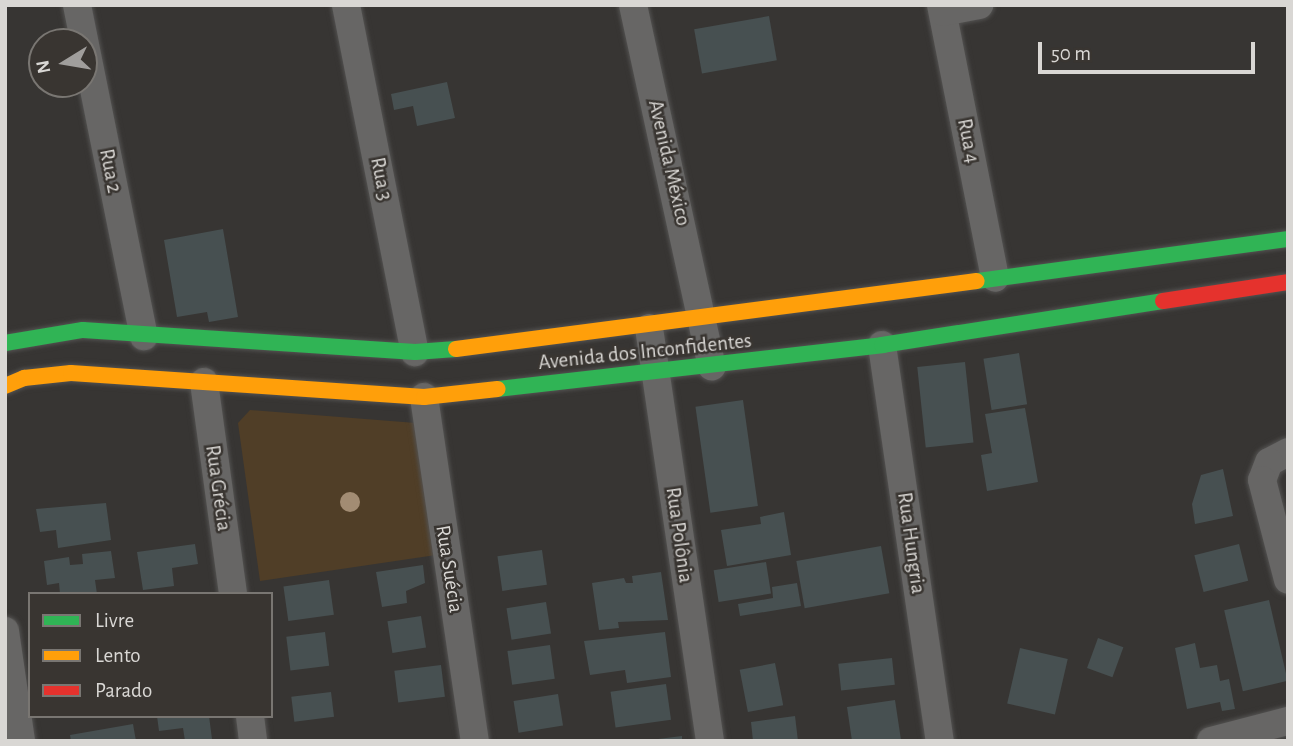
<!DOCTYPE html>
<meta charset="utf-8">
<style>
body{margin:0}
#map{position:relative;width:1293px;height:746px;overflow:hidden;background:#373533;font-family:"Alegreya Sans",sans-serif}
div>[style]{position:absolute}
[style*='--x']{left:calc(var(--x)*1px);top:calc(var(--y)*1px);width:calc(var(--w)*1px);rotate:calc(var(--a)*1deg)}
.green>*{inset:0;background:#503e27}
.building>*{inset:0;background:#475051;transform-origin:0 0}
.roads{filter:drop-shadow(0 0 2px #535251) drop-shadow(0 0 2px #535251)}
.street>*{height:28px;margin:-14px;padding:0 14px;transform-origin:14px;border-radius:14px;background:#676665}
.fast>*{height:16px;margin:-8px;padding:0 8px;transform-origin:8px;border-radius:8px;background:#30b455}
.slow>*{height:16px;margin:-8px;padding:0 8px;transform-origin:8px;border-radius:8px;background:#ff9f0a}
.jam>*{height:16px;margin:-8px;padding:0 8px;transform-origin:8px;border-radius:8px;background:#e5322d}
.trees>*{width:20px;height:20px;margin:-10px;border-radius:50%;background:#a28c73}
span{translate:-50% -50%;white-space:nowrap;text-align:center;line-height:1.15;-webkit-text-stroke:5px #393531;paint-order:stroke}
.street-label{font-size:21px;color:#d9d7d4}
.frame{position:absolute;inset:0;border:7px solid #d9d7d4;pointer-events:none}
.legend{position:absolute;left:28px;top:592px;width:245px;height:126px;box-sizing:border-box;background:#393531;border:2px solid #797672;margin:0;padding:9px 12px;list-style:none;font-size:21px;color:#d9d7d4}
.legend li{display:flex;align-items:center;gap:14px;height:35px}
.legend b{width:35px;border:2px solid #797672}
.north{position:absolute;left:28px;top:28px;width:70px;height:70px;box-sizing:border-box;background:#393531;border:2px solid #797672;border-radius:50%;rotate:259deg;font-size:19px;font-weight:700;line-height:28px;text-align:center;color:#d9d7d4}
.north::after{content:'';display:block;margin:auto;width:24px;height:32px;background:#a09e9c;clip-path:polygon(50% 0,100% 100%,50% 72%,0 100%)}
.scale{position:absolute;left:1038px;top:42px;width:217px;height:32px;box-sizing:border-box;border:4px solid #d9d7d4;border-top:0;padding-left:9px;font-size:21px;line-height:24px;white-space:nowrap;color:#d9d7d4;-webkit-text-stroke:5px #393531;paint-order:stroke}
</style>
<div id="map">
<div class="green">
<i style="clip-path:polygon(250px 410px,416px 423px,436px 555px,260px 581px,238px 423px)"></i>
</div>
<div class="building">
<i style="left:769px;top:16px;width:45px;height:76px;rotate:80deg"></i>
<i style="clip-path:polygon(447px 82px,455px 118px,417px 126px,413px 106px,394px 110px,391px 94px)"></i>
<i style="clip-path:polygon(223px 229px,238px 317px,209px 322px,207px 312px,177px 317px,164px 240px)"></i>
<i style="left:1019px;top:353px;width:52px;height:36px;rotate:81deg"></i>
<i style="left:965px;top:362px;width:81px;height:48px;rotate:84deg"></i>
<i style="left:743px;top:400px;width:107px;height:48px;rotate:82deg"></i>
<i style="clip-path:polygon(1025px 408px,1038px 482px,987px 491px,981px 455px,992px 453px,985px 414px)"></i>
<i style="clip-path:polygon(1223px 469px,1233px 516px,1195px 524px,1192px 504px,1201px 475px)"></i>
<i style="clip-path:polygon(106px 503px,111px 540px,58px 548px,56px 530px,40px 532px,36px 509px)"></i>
<i style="clip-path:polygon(784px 512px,791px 555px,727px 566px,721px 530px,761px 524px,760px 517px)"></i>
<i style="clip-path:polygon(195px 544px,198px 564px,172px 568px,174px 586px,143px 590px,137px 552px)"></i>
<i style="left:1239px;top:544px;width:38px;height:46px;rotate:76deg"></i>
<i style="left:881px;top:546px;width:48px;height:86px;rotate:80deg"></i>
<i style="left:542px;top:550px;width:35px;height:45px;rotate:82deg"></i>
<i style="clip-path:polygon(111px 551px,115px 578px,95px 580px,97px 594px,60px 594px,59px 583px,47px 585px,44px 561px,69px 557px,70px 565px,83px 564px,82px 554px)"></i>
<i style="left:766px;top:562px;width:32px;height:53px;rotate:81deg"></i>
<i style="clip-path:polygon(423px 565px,425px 583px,406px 591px,407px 603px,382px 607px,376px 572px)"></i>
<i style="clip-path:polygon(661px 572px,668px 620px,618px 622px,619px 628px,599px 630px,592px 583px,624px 578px,626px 583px,633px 583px,632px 576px)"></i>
<i style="left:329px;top:580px;width:35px;height:46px;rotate:82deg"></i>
<i style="clip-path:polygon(797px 583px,801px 606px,740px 616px,738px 604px,773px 598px,772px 587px)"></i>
<i style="left:1269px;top:600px;width:83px;height:46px;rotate:77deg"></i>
<i style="left:546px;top:602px;width:32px;height:40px;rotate:81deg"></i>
<i style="left:421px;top:616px;width:32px;height:34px;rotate:81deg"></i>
<i style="left:325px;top:632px;width:34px;height:39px;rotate:83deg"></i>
<i style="clip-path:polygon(665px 632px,671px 677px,627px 683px,625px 670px,590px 675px,584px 641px)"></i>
<i style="left:1098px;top:638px;width:27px;height:32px;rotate:20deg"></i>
<i style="clip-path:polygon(1195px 643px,1200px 668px,1217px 665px,1220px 681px,1229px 679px,1235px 709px,1222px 711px,1220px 702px,1187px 709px,1175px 648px)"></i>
<i style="left:550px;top:645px;width:34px;height:43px;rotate:82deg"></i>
<i style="left:1020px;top:648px;width:49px;height:57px;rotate:13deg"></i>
<i style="left:892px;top:658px;width:27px;height:54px;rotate:84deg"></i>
<i style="left:775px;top:663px;width:43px;height:36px;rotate:79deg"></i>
<i style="left:441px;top:665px;width:32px;height:47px;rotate:83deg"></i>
<i style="left:666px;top:684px;width:36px;height:56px;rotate:82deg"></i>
<i style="left:331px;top:692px;width:25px;height:40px;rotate:83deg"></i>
<i style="left:558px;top:694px;width:32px;height:45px;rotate:81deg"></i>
<i style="clip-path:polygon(895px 700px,901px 740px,852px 741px,847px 707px)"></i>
<i style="clip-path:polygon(157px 716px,209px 716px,212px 739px,185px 741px,183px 728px,159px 731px)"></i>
<i style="clip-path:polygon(795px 716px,798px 741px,753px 741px,751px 722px)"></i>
<i style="clip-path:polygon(133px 724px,136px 741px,71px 741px,70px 735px)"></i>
<i style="clip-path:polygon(682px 736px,682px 741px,659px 741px,658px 739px)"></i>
</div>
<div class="roads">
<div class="street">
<i style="--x:77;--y:5;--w:338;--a:78.6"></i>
<i style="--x:346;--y:5;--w:354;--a:78.8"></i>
<i style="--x:633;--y:5;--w:370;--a:77.7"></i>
<i style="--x:941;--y:5;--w:278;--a:78.8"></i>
<i style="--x:943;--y:12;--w:37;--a:-11"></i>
<i style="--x:649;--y:328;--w:417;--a:81.6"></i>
<i style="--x:882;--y:345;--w:400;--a:81.7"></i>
<i style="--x:204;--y:382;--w:214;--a:82.2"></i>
<i style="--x:424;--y:397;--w:348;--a:81.6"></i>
<i style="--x:1288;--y:452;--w:21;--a:152"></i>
<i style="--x:1269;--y:462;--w:19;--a:111"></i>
<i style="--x:1262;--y:480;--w:103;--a:75.4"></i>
<i style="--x:5;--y:631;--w:111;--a:81.7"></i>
<i style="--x:250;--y:716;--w:25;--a:83"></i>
<i style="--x:1211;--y:741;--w:80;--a:-14.6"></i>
</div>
<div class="fast">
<i style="--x:977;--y:281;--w:314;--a:-7.7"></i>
<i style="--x:5;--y:343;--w:79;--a:-9.5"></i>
<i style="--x:83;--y:330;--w:333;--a:3.8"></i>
<i style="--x:415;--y:352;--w:41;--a:-4.2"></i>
<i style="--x:498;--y:389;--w:387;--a:-6.5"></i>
<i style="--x:882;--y:345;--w:284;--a:-8.9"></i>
</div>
<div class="slow">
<i style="--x:456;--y:349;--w:525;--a:-7.44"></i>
<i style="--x:5;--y:386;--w:21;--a:-23"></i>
<i style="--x:24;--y:378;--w:47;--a:-6.1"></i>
<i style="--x:71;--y:373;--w:354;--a:3.9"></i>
<i style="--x:424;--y:397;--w:74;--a:-6.2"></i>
</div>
<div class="jam">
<i style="--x:1163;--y:301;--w:126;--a:-8.6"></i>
</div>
</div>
<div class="trees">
<i style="left:350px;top:502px"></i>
</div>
<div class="street-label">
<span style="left:968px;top:141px;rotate:79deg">Rua 4</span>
<span style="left:669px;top:163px;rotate:77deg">Avenida México</span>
<span style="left:110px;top:171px;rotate:79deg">Rua 2</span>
<span style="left:381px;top:179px;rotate:79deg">Rua 3</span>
<span style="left:645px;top:352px;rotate:-6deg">Avenida dos Inconfidentes</span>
<span style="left:218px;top:488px;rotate:82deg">Rua Grécia</span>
<span style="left:679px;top:535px;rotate:82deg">Rua Polônia</span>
<span style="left:911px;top:543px;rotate:82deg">Rua Hungria</span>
<span style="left:449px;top:569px;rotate:81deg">Rua Suécia</span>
</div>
<div class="frame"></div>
<ul class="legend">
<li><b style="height:9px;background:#30b455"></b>Livre</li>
<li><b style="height:9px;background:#ff9f0a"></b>Lento</li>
<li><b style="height:9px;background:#e5322d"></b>Parado</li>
</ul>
<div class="north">N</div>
<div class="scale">50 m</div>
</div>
